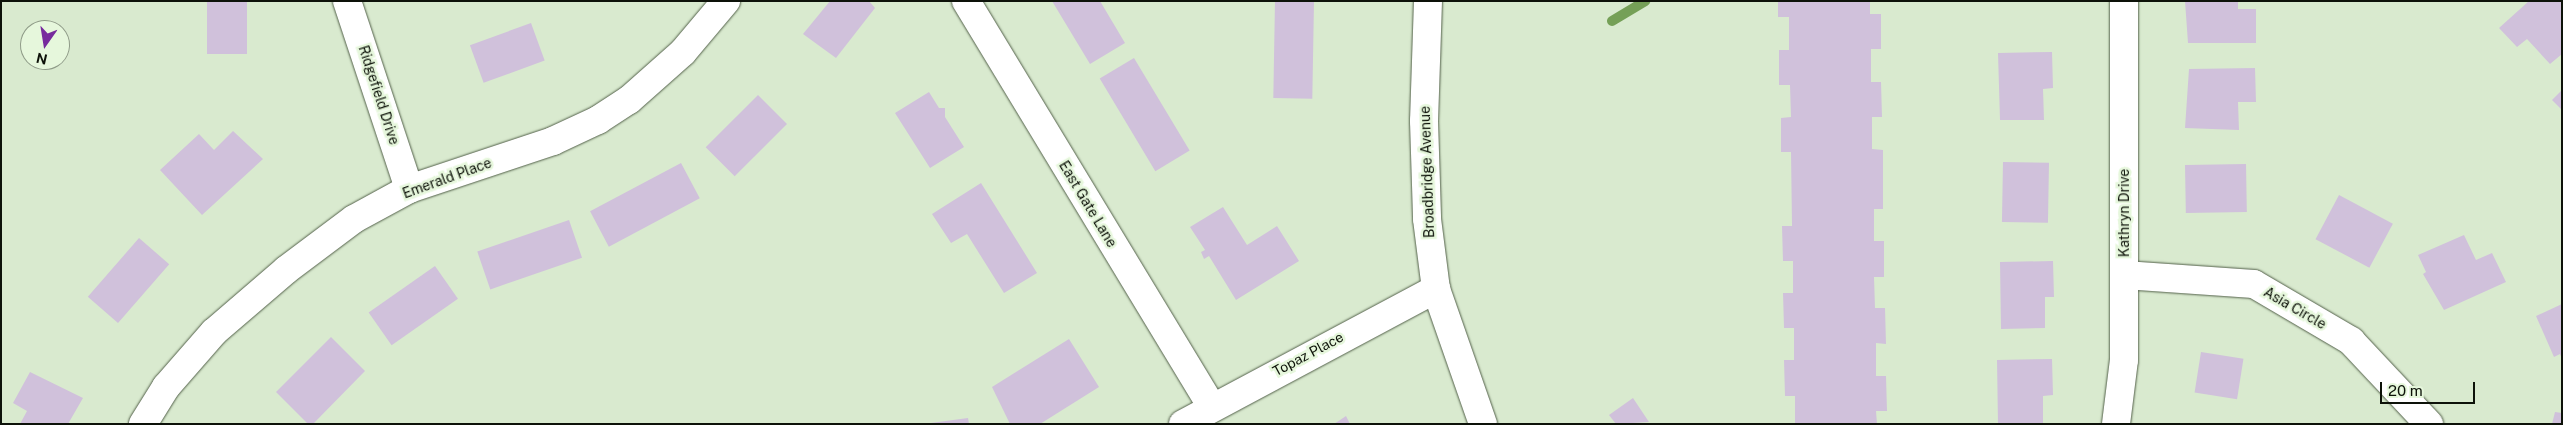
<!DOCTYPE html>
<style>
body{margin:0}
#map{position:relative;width:2563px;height:425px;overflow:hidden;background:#d9eacf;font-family:"Public Sans",sans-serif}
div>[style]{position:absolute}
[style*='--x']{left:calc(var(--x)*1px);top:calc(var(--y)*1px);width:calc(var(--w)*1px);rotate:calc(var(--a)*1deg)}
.stream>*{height:10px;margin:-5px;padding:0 5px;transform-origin:5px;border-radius:5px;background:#75a057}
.building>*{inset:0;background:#d0c1db;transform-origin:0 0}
.roads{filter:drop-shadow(0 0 1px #53614a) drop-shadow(0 0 1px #53614a)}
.minor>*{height:28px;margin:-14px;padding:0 14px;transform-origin:14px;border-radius:14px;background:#fff}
.major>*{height:28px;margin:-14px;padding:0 14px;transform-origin:14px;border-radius:14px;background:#fff}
span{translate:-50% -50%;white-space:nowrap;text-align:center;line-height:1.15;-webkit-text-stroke:5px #e6f7dc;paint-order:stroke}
.street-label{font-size:14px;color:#0d1209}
.frame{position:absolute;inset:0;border:2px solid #0d1209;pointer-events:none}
.north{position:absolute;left:20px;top:20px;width:50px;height:50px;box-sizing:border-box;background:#e6f7dc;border:1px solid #8f9b88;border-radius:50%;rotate:193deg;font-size:14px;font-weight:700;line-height:20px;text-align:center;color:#0d1209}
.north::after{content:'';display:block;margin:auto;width:18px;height:22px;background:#772b9d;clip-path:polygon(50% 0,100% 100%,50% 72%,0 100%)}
.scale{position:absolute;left:2380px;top:382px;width:95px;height:22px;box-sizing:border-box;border:2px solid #0d1209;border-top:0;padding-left:6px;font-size:15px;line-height:18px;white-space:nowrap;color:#0d1209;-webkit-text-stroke:4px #e6f7dc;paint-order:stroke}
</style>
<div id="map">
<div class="stream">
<i style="--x:1612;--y:21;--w:39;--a:-31"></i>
</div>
<div class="building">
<i style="left:207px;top:1px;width:40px;height:53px"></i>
<i style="clip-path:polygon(830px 1px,869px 1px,875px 8px,836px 58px,803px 34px)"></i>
<i style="clip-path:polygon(1052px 1px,1100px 1px,1125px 43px,1090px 64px)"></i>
<i style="left:1275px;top:1px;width:39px;height:97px;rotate:1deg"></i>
<i style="clip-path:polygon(1778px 1px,1870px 1px,1870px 14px,1881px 14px,1881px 49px,1871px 49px,1871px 82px,1881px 82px,1882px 117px,1872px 117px,1872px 149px,1883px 150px,1883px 209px,1874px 209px,1874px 241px,1884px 241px,1884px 277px,1874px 277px,1875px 308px,1885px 308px,1886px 344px,1876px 343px,1876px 376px,1886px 376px,1887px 411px,1876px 411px,1877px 424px,1795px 424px,1795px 396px,1785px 396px,1784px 360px,1794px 360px,1794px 328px,1784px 328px,1783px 293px,1793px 293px,1793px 261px,1783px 261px,1782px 226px,1792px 226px,1791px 152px,1781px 152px,1781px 118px,1791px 117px,1790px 85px,1779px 85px,1779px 50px,1789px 50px,1789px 17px,1778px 17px)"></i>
<i style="clip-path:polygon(2185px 1px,2238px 1px,2238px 9px,2256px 9px,2256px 43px,2188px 43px)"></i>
<i style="clip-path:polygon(2529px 1px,2562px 1px,2562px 54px,2550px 64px,2527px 39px,2517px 47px,2499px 28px)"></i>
<i style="left:531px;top:23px;width:40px;height:65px;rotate:70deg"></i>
<i style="clip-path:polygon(2052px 52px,2053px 88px,2043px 89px,2044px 120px,2000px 120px,1998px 53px)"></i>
<i style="left:1134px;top:58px;width:108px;height:40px;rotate:59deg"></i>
<i style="clip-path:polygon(2255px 68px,2256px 102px,2238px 102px,2239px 130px,2185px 128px,2189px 69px)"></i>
<i style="clip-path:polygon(2562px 90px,2562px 110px,2552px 100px)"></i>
<i style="clip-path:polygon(929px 92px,939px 108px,945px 108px,945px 117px,964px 147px,930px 168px,895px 113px)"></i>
<i style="left:758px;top:95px;width:41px;height:74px;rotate:45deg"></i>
<i style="clip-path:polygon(233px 131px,263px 159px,202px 215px,160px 170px,199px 134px,214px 150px)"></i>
<i style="left:2003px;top:162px;width:46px;height:60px;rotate:1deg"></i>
<i style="left:681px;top:163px;width:40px;height:103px;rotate:62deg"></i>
<i style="left:2246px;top:164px;width:48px;height:61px;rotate:89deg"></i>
<i style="clip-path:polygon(981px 183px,1037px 273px,1004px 293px,967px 234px,951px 243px,932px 214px)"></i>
<i style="left:2339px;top:195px;width:61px;height:50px;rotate:28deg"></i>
<i style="clip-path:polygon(1223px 207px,1247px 245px,1277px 226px,1299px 261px,1236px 300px,1209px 256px,1204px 259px,1201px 252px,1205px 250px,1190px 227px)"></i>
<i style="left:569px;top:220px;width:40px;height:97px;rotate:71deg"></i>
<i style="clip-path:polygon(2464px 235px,2476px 260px,2492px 253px,2506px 282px,2444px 310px,2423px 274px,2426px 272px,2418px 255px)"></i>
<i style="left:139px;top:238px;width:40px;height:78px;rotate:41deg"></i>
<i style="clip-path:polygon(2053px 261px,2054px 297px,2045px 297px,2045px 328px,2001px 329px,2000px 262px)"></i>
<i style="left:435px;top:266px;width:40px;height:81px;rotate:55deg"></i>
<i style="clip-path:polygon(2562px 304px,2562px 359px,2560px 354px,2554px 357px,2536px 316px)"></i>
<i style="clip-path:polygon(331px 337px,365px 371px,313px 424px,308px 424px,276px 392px)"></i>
<i style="clip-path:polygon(1069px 339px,1099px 387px,1040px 424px,1010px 424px,992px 387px)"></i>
<i style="left:2201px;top:352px;width:43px;height:41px;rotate:9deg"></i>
<i style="clip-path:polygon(2052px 359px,2053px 395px,2043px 396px,2043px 424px,1998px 424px,1997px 360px)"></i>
<i style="clip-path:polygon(30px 372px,83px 398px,68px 424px,20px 424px,27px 411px,13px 403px)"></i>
<i style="clip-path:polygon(1633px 398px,1649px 422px,1616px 424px,1609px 415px)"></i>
<i style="clip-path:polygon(2555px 412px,2562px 413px,2562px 424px,2552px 424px)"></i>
<i style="clip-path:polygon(1346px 416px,1350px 424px,1334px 424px)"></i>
<i style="clip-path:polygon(968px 418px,969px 424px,931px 424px,931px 423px)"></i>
</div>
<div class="roads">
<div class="minor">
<i style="--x:347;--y:1;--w:198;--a:71.7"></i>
<i style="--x:966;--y:1;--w:473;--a:58.8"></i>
<i style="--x:2124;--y:275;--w:130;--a:4"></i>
<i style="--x:2254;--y:284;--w:113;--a:30.4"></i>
<i style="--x:2351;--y:341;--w:114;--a:46.8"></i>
<i style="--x:143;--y:424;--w:44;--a:-58.1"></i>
<i style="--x:166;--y:387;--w:73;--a:-48.9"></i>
<i style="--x:214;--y:332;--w:95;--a:-40.7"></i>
<i style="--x:286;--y:270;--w:85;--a:-36.9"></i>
<i style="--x:354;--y:219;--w:63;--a:-28.6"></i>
<i style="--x:409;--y:189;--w:152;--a:-18.4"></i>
<i style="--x:553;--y:141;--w:50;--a:-25"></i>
<i style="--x:598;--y:120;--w:37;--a:-33"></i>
<i style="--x:629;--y:100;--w:72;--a:-41.6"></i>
<i style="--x:683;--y:52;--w:67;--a:-49.9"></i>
<i style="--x:1183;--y:424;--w:287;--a:-28.1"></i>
<i style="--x:2116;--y:424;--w:64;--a:-82.9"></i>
<i style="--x:2124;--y:360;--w:359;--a:-90"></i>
</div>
<div class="major">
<i style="--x:1428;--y:1;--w:120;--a:91.9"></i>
<i style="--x:1424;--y:121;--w:98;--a:88.2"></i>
<i style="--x:1427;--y:219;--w:71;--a:82.7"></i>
<i style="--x:1436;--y:289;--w:143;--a:70.8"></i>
</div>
</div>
<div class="street-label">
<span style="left:379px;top:95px;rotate:72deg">Ridgefield Drive</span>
<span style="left:1427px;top:172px;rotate:-92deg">Broadbridge Avenue</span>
<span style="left:447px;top:178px;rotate:-20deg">Emerald Place</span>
<span style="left:1088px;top:204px;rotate:59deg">East Gate Lane</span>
<span style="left:2124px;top:213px;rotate:-90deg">Kathryn Drive</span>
<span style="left:2295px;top:308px;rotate:30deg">Asia Circle</span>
<span style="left:1308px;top:354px;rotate:-28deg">Topaz Place</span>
</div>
<div class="frame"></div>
<div class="north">N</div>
<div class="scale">20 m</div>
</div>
